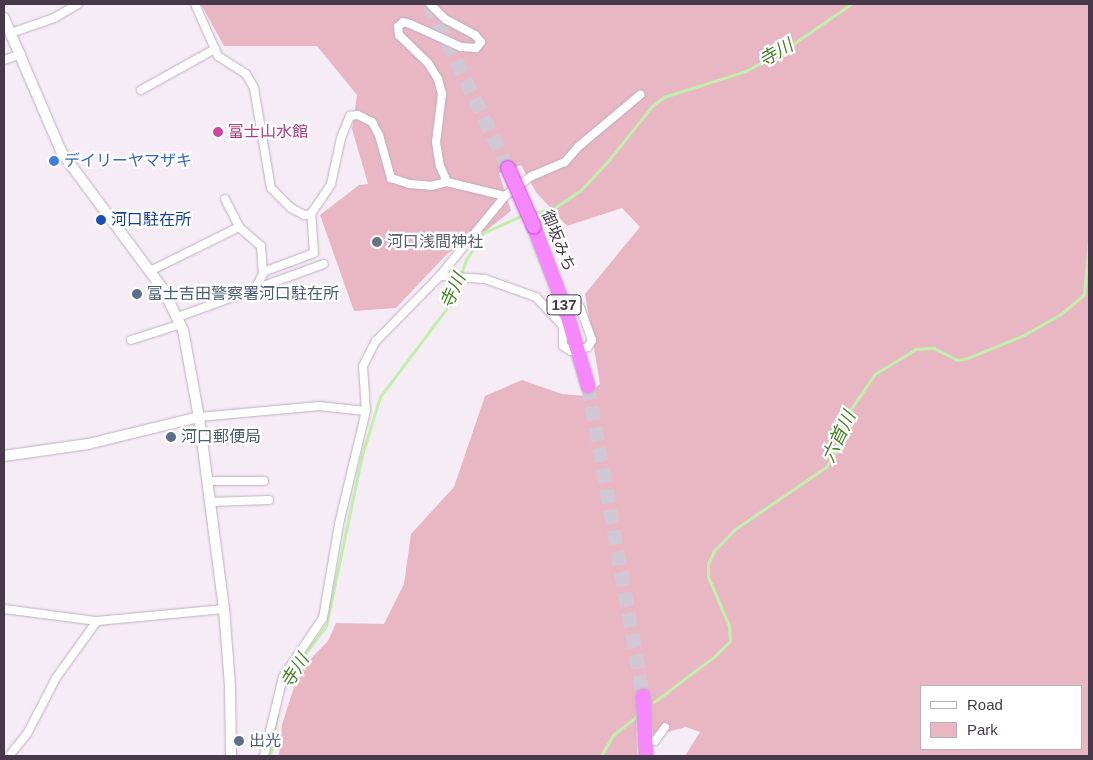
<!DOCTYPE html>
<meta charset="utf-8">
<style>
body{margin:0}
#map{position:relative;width:1093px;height:760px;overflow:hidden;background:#f5ecf6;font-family:Arial,"Noto Sans JP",sans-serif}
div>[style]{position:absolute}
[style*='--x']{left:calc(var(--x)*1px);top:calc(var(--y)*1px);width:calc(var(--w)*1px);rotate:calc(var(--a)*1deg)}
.green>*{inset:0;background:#e9b6c4}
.stream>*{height:2.5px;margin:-1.25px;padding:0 1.25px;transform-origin:1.25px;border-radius:1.25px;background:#c1f0aa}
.trunk-tunnel>*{height:14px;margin-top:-7px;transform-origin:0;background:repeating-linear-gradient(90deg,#d2c8d4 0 14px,transparent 0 21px)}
.roads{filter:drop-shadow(0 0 1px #c0aec1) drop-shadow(0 0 1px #c0aec1)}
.minor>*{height:8px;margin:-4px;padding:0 4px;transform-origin:4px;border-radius:4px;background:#fff}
.tertiary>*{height:10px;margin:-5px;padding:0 5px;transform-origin:5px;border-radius:5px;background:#fff}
.trunk>*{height:14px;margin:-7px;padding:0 7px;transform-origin:7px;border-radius:7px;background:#f687fc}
.bridges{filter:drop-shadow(0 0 1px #cc3fdc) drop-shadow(0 0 1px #cc3fdc)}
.trunk-bridge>*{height:14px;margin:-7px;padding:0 7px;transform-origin:7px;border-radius:7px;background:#f687fc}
.dots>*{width:14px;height:14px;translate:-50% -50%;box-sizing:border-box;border:2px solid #fff;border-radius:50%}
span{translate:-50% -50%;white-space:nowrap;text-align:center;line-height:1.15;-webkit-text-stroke:4.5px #fff;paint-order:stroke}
.shield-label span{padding:1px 4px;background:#fff;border:1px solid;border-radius:4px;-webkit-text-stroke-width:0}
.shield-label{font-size:15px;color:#48394a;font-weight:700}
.hotel-label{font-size:16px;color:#b23c85}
.left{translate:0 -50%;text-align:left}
.shop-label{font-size:16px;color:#366cbe}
.transit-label{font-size:16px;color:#164399}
.street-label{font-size:16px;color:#48394a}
.worship-label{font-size:16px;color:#5b616d}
.service-label{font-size:16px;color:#4e5e75}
.water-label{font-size:18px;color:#468428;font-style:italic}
.frame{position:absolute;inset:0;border:5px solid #48394a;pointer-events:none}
.legend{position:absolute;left:920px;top:685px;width:162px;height:65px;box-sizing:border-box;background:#fff;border:1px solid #b6b0b7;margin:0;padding:6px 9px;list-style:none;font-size:15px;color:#48394a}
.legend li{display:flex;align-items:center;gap:10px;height:25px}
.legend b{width:25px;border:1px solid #b6b0b7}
</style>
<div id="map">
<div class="green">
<i style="clip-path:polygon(evenodd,201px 4px,1089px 4px,1089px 756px,685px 756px,700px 732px,686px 727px,653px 736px,649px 695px,636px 697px,637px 756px,279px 755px,282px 725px,299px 671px,328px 641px,336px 623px,384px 624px,404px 584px,411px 534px,454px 487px,485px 396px,522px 380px,562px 394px,585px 396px,600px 384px,585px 294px,640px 227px,622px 208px,567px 226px,536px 192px,521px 165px,499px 173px,511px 211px,473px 241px,448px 253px,396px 308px,354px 311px,320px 215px,359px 185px,368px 184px,352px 129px,357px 95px,317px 46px,224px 46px,201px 4px,922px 686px,1082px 686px,1082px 749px,922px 749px,922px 686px)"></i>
</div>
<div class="stream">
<i style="--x:534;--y:213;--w:19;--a:-12"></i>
<i style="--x:553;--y:209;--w:32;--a:-34"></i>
<i style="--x:580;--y:191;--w:42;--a:-46.9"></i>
<i style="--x:609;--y:160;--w:70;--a:-51.3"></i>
<i style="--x:653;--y:105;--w:14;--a:-36"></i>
<i style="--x:664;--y:97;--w:86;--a:-17.6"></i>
<i style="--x:746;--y:71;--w:46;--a:-28.8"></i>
<i style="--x:786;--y:49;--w:79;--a:-34.7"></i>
<i style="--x:283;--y:689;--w:30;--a:-60"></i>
<i style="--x:298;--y:663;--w:46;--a:-52.9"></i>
<i style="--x:326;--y:626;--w:175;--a:-78.1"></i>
<i style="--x:362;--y:455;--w:61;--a:-72.8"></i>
<i style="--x:380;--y:397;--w:116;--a:-53"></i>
<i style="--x:450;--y:304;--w:47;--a:-70"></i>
<i style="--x:466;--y:260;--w:32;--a:-58"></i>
<i style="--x:483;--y:233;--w:44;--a:-24.2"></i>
<i style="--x:654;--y:702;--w:76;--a:-37"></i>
<i style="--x:715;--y:656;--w:21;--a:-45"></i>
<i style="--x:730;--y:641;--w:15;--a:-94"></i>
<i style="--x:729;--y:626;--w:53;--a:-113.2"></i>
<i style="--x:708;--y:577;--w:13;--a:-90"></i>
<i style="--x:708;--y:564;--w:14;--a:-65"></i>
<i style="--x:714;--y:551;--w:29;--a:-46"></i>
<i style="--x:734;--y:530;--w:112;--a:-34.4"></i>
<i style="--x:826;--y:467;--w:14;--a:-56"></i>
<i style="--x:834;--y:455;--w:42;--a:-72"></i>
<i style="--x:847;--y:415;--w:50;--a:-55.7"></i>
<i style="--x:875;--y:374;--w:48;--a:-31.4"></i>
<i style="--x:916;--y:349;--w:18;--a:-3"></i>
<i style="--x:934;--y:348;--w:27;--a:27"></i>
<i style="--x:958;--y:360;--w:10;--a:-11"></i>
<i style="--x:968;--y:358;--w:61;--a:-22.3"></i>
<i style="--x:1024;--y:335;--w:43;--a:-29.6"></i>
<i style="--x:1061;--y:314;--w:30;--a:-40"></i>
<i style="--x:1084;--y:295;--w:56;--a:-84.9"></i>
<i style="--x:270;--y:756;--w:41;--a:-80.1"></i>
<i style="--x:601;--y:756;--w:24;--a:-60"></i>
<i style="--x:613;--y:735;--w:28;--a:-38"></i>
</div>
<div class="trunk-tunnel">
<i style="--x:429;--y:4;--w:182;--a:64.3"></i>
<i style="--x:588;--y:386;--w:315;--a:79.9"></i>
</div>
<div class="roads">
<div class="minor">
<i style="--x:195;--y:4;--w:57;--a:66.1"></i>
<i style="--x:218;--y:56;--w:33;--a:33"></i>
<i style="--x:246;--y:74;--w:16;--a:60"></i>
<i style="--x:254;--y:88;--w:101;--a:80.4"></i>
<i style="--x:271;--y:188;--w:28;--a:45"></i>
<i style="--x:291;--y:208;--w:15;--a:28"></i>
<i style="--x:304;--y:215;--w:7;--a:-8"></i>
<i style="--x:430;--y:4;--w:21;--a:45"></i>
<i style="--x:445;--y:19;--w:34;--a:28"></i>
<i style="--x:475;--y:35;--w:9;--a:49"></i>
<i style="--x:481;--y:42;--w:8;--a:130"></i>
<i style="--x:476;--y:48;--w:15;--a:-176"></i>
<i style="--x:461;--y:47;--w:56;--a:-155.7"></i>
<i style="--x:410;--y:24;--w:7;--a:-164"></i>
<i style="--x:403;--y:22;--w:7;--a:135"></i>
<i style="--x:398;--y:27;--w:8;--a:83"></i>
<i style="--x:399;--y:35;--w:40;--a:44"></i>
<i style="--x:428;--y:63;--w:19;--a:58"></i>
<i style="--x:438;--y:79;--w:16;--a:75"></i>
<i style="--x:442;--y:94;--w:48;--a:97.1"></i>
<i style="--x:436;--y:142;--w:24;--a:81"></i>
<i style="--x:440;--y:166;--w:17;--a:66"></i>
<i style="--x:447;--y:182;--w:60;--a:13.6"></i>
<i style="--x:11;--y:33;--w:46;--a:-19.2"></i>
<i style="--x:54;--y:18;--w:28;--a:-30"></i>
<i style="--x:4;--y:60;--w:18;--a:-19"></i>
<i style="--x:141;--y:90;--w:85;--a:-29"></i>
<i style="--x:225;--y:199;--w:31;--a:63"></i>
<i style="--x:239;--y:227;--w:29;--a:41"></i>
<i style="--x:261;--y:246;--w:28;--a:86"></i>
<i style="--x:263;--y:274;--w:17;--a:118"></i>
<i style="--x:150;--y:271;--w:99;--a:-26.3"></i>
<i style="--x:263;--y:272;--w:54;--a:-20.4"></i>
<i style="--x:314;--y:253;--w:39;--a:-94"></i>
<i style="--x:311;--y:214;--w:36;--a:-56"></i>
<i style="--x:331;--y:184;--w:47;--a:-77.7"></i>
<i style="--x:341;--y:138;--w:24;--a:-68"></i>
<i style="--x:350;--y:116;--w:8;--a:-7"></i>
<i style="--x:358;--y:115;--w:16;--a:27"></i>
<i style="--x:372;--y:122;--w:15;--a:62"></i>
<i style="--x:379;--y:135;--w:45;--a:74.4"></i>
<i style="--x:391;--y:178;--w:20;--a:18"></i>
<i style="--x:410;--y:184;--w:21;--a:5"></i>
<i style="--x:431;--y:186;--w:16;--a:-14"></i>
<i style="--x:440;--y:276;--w:45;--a:3.8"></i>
<i style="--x:485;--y:279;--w:54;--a:19.4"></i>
<i style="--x:536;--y:297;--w:40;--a:47"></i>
<i style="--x:563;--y:326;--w:20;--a:90"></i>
<i style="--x:563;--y:346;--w:9;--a:32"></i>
<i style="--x:571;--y:351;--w:17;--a:-13"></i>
<i style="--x:588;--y:347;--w:8;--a:-60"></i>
<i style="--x:592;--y:340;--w:35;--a:-110"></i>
<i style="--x:178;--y:317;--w:155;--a:-20"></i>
<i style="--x:131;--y:340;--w:52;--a:-17.7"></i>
<i style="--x:199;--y:417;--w:121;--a:-5.2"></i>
<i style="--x:319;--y:406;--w:47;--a:6.1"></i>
<i style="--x:202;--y:440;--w:53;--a:-3.2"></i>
<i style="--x:207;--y:481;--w:57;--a:0"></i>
<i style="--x:210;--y:502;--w:59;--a:-1.9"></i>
<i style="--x:4;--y:609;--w:94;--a:7.4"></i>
<i style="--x:97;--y:621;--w:128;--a:-5.4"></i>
<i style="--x:655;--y:741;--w:17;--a:-54"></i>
<i style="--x:9;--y:756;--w:28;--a:-51"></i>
<i style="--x:27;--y:734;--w:63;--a:-62.6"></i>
<i style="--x:56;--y:678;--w:70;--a:-54.3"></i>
<i style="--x:264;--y:756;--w:81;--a:-76.5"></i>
<i style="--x:283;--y:677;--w:71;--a:-55.9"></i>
<i style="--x:323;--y:618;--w:95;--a:-80.3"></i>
<i style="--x:339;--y:524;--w:116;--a:-76.6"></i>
<i style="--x:366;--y:411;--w:45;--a:-93.8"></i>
<i style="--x:363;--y:366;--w:28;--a:-63"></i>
<i style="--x:376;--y:341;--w:88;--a:-45.5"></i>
<i style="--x:438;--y:278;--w:106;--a:-50.7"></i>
<i style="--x:505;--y:196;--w:34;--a:-37"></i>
<i style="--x:532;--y:176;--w:36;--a:-23"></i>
<i style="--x:565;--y:162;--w:21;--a:-49"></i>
<i style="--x:579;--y:146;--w:80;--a:-39.9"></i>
</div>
<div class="tertiary">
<i style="--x:4;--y:18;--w:147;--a:66.8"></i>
<i style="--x:62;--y:153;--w:169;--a:53.4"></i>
<i style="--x:163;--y:289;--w:46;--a:64"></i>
<i style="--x:183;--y:330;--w:88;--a:79.6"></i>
<i style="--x:199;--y:417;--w:194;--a:82.6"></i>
<i style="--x:224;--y:609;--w:77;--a:85.5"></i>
<i style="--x:230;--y:686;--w:70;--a:89.2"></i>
<i style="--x:4;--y:456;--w:85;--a:-8.1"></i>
<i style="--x:88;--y:444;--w:114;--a:-13.7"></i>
</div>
<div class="trunk">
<i style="--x:534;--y:227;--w:93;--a:69.2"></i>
<i style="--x:567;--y:314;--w:75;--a:73.7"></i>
<i style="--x:643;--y:696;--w:60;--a:87.1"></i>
</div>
</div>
<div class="bridges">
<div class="trunk-bridge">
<i style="--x:508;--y:168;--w:64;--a:66.2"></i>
</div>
</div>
<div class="dots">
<i style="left:218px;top:132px;background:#d1479c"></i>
<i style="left:54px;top:161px;background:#3f7fe0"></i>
<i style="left:101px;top:220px;background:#1a4fb4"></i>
<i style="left:377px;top:242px;background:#6b7280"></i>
<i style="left:137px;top:294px;background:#5c6f8a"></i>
<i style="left:171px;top:437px;background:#5c6f8a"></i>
<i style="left:239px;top:741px;background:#5c6f8a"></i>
</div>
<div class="shield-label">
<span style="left:564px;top:305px">137</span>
</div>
<div class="hotel-label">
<span class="left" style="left:228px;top:132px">富士山水館</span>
</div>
<div class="shop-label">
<span class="left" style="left:64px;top:161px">デイリーヤマザキ</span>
</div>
<div class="transit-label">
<span class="left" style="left:111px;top:220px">河口駐在所</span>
</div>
<div class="street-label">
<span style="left:558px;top:241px;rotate:68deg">御坂みち</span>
</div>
<div class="worship-label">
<span class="left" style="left:387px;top:242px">河口浅間神社</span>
</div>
<div class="service-label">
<span class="left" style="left:147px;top:294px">富士吉田警察署河口駐在所</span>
<span class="left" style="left:181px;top:437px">河口郵便局</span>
<span class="left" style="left:249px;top:741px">出光</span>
</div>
<div class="water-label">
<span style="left:776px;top:53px;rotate:-30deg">寺川</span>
<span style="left:453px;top:291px;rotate:-66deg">寺川</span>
<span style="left:839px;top:437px;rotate:-65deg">六首川</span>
<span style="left:295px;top:671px;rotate:-58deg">寺川</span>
</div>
<div class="frame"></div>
<ul class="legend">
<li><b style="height:6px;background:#fff"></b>Road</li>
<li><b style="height:14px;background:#e9b6c4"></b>Park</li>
</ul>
</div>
